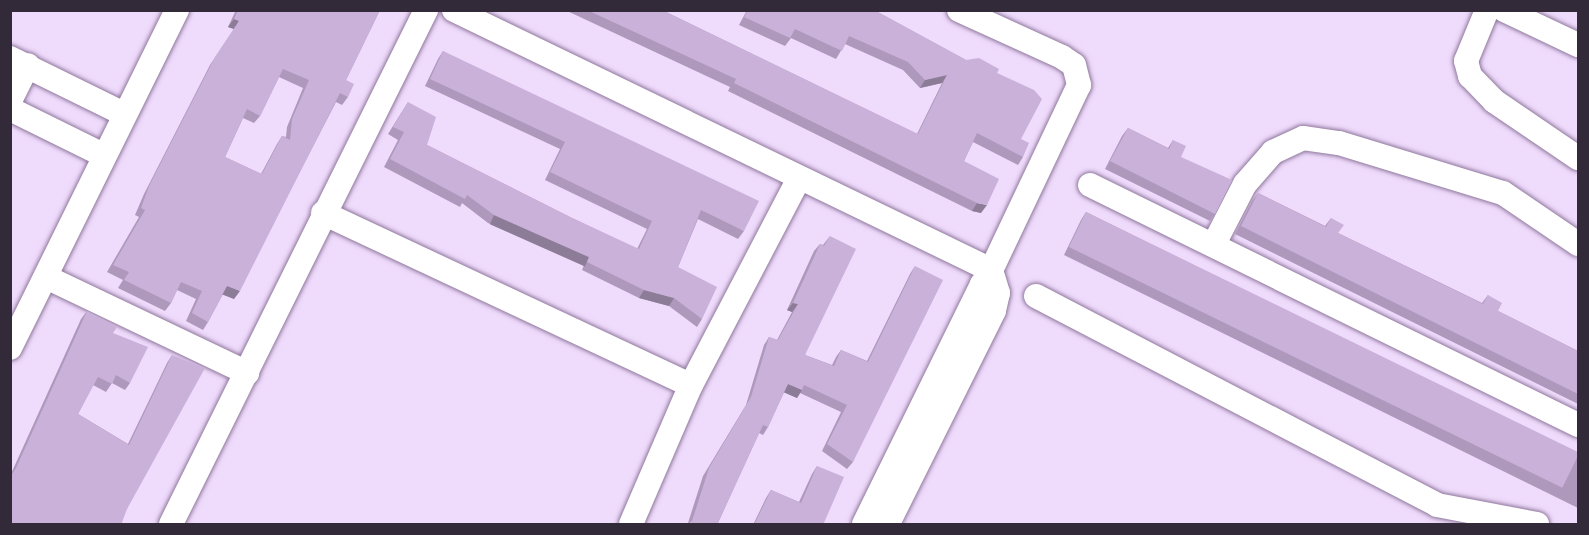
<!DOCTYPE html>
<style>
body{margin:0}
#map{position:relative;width:1589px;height:535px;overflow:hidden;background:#efdbfc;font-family:"Space Grotesk",sans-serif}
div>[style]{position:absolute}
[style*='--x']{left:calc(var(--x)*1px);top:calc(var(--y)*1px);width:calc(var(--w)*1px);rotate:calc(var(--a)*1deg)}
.roads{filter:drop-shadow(0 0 2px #8e779c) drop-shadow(0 0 2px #8e779c)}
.minor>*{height:24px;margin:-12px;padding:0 12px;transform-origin:12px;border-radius:12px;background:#fff}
.wall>*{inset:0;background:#ae98bb}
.shaded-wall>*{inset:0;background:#8d7c98;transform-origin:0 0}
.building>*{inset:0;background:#cab1d9;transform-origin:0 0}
span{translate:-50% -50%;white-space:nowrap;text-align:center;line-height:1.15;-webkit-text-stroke:4.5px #f7edfd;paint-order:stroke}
.frame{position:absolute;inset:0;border:12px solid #332a39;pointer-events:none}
</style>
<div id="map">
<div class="roads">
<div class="minor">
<i style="--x:454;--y:10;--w:597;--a:25.83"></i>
<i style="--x:991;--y:270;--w:24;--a:73"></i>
<i style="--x:998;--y:293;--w:18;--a:103"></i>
<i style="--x:994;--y:311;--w:238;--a:116.5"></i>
<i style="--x:959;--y:10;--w:113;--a:24.5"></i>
<i style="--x:1062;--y:57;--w:14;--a:34"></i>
<i style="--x:1074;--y:65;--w:21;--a:76"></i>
<i style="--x:1079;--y:85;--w:205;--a:115.4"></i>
<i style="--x:1487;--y:10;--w:55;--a:112.4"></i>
<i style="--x:1466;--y:61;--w:16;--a:75"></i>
<i style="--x:1470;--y:76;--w:35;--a:46"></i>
<i style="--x:1494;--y:101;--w:102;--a:34.2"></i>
<i style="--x:1504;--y:10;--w:82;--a:25.3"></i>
<i style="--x:10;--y:58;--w:127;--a:26.2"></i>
<i style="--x:10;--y:101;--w:40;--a:-63.4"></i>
<i style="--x:10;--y:109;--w:104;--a:26.3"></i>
<i style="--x:1090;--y:185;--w:544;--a:26.19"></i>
<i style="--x:323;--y:213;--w:406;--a:25.1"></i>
<i style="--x:1215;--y:242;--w:65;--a:-62.7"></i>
<i style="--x:1245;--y:184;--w:43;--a:-48.8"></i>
<i style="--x:1273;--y:152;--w:33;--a:-25"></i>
<i style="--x:1303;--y:138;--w:36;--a:8"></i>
<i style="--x:1339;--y:143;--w:171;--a:17"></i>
<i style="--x:1503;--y:193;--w:91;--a:34.2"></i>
<i style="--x:46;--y:277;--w:223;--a:25.5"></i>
<i style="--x:1036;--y:296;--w:452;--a:27.5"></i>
<i style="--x:1437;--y:505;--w:102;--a:10.8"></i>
<i style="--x:10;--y:348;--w:377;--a:-63.7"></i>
<i style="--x:171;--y:524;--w:574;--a:-63.61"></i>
<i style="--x:631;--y:524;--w:151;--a:-66.7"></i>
<i style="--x:691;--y:385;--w:231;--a:-62.4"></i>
<i style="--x:864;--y:524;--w:267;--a:-63.8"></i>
<i style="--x:982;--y:284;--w:11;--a:-27"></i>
</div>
</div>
<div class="wall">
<i style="clip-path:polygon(evenodd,236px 10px,380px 10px,346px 80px,348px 97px,342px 105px,336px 102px,234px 299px,223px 294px,208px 322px,203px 330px,186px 321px,196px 299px,177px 290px,171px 303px,165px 311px,118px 288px,123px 280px,107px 272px,139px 217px,135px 215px,144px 194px,210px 65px,234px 29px,228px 27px,236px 10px,279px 77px,303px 88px,287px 127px,286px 137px,282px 136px,277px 144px,261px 174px,225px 157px,243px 118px,254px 123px,260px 116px,279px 77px)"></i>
<i style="clip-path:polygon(565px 10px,662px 10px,917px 134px,942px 83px,920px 88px,903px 70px,845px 44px,836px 59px,791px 38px,785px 46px,739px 25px,747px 10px,874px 10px,966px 60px,997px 73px,1021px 139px,1023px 157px,1018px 165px,973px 142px,964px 161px,981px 213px,972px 211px,728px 91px,730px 87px)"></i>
<i style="clip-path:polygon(443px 51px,744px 231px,738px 239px,698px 219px,678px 267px,702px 319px,697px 327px,669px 306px,639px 298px,582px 270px,584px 265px,488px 223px,462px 203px,460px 207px,384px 167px,398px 140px,388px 134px,408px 102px,427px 145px,570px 217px,637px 249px,647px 229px,545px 180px,560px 149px,425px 86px,438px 59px)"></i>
<i style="clip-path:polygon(1128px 128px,1168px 148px,1173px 140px,1181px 157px,1215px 214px,1210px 221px,1105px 169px,1122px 136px)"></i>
<i style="clip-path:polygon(1258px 193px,1325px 226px,1331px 218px,1338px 233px,1482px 303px,1488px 295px,1498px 311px,1578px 351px,1578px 404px,1235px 234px,1252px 201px)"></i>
<i style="clip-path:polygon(1086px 212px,1578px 455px,1578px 508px,1064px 255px,1081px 220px)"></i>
<i style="clip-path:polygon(830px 236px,805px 355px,832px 365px,836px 357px,841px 350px,867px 361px,910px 274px,915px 266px,853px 462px,847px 469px,822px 451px,841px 412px,800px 393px,797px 398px,784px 392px,768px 427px,763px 435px,759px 433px,717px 525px,688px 523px,703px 476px,746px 405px,764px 345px,769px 337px,777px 340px,792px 312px,787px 310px,814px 251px,820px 244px,823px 245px)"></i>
<i style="clip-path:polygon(87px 311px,113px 333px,130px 383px,125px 390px,112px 383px,106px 392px,93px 385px,78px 414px,128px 444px,167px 363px,172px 355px,127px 509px,10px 525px,10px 476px,81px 319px)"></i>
<i style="clip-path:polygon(817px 466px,823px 525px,753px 525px,766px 498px,771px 490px,799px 502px,812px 474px)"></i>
</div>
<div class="shaded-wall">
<i style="clip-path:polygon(234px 19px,239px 21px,234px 29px,228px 27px)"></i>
<i style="clip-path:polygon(947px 75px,942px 83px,920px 88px,925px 80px)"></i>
<i style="clip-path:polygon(977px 203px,987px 205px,981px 213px,972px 211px)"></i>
<i style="left:494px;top:215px;width:104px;height:10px;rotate:24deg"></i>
<i style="clip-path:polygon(227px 286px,240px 291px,234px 299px,221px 294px)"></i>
<i style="clip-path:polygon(644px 290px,674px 298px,669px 306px,639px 298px)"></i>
<i style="clip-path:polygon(793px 303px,798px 304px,792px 312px,787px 310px)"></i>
<i style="clip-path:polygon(788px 384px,802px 390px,797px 398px,783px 392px)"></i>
</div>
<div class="building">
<i style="clip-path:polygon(evenodd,238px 10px,380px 10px,346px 80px,354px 84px,348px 97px,340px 93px,240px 291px,227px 286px,208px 322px,192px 313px,202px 291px,181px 282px,171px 303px,124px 280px,129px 272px,113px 265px,145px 210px,141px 208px,149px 186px,215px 57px,239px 21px,234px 19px,238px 10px,283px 69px,309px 80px,292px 119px,290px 140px,282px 136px,262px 174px,225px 157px,247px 109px,260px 116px,283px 69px)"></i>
<i style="clip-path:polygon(587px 10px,662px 10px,918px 134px,947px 75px,925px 80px,908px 62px,849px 36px,842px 51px,795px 29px,790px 38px,744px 17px,748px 10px,874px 10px,966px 60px,979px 58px,999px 69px,997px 73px,1034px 90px,1042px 99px,1021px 139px,1029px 143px,1023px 157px,977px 133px,964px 161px,999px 179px,987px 205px,977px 203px,734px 83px,736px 79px)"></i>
<i style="clip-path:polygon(443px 51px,759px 201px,744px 231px,701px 210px,678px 267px,717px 287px,702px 319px,674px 298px,644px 290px,587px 262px,589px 257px,494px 215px,467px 195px,465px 199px,390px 159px,404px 132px,393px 127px,408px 102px,436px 117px,427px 145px,570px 217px,639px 249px,652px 221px,550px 172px,565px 142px,430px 79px)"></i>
<i style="clip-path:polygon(1128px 128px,1169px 149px,1173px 140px,1186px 146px,1181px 157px,1232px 180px,1215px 214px,1110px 161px)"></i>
<i style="clip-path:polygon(1258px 193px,1326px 227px,1331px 218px,1344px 225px,1338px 233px,1483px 304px,1488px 295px,1502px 303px,1498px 311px,1578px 351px,1578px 394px,1241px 226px)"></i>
<i style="left:1086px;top:212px;width:549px;height:39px;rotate:26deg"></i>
<i style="clip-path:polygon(830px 236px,856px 249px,805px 355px,834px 366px,841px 350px,868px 362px,915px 266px,943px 280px,853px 462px,827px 444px,847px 405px,804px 385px,802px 390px,788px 384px,768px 427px,763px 425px,717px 525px,685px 525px,692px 521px,709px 468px,751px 397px,769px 337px,778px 340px,798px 304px,793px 303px,820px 244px,824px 246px)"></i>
<i style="clip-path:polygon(87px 311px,117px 327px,113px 333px,148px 347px,130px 383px,116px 375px,112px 384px,98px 377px,78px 414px,129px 445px,172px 355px,205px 368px,127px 509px,121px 525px,10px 525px,10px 477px,16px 468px)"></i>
<i style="clip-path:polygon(817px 466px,844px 477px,823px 525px,754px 525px,771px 490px,801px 503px)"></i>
</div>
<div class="frame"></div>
</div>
